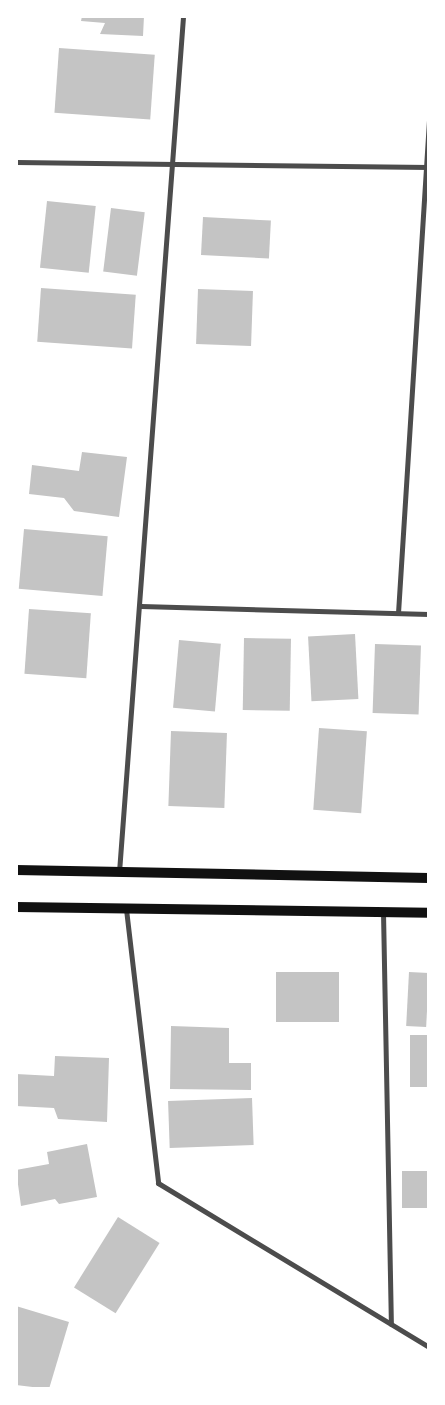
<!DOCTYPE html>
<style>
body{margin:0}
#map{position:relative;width:445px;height:1405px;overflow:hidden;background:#fff;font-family:Barlow,sans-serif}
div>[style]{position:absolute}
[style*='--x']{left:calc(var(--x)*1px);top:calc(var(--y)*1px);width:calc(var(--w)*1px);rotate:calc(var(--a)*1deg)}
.building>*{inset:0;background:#c4c4c4;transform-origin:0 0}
.minor>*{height:5px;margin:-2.5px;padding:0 2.5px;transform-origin:2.5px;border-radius:2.5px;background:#4c4c4c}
.secondary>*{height:10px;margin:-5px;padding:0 5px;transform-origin:5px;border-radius:5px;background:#111}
span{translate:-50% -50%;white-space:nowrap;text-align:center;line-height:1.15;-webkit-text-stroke:4.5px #fff;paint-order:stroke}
.frame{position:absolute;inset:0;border:18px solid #fff;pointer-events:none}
</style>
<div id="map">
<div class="building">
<i style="clip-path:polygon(82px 16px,144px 16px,143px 36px,100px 34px,105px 23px,81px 21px)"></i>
<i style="left:59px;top:48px;width:96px;height:65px;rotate:4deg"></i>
<i style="left:47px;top:201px;width:49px;height:67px;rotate:6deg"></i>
<i style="left:111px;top:208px;width:34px;height:64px;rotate:7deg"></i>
<i style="left:203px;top:217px;width:68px;height:38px;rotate:3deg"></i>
<i style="left:41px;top:288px;width:95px;height:54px;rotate:4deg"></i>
<i style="left:198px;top:289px;width:55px;height:55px;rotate:2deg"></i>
<i style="clip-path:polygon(82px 452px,127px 457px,119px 517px,74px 511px,64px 498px,29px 494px,32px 465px,79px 471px)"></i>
<i style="left:24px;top:529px;width:84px;height:60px;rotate:5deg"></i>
<i style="left:29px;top:609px;width:62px;height:65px;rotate:4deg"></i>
<i style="left:355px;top:634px;width:65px;height:47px;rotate:87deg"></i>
<i style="left:244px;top:638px;width:47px;height:72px;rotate:1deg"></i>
<i style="left:179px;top:640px;width:42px;height:68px;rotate:5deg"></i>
<i style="left:375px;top:644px;width:46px;height:69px;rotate:2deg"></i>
<i style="left:319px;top:728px;width:48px;height:82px;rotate:4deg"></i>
<i style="left:171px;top:731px;width:56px;height:75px;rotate:2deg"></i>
<i style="left:276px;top:972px;width:63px;height:50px"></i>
<i style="left:409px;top:972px;width:20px;height:54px;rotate:3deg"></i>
<i style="clip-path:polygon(171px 1026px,229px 1028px,229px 1063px,251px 1063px,251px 1090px,170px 1089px)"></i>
<i style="left:429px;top:1035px;width:52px;height:19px;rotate:90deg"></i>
<i style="clip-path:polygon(55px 1056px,109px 1058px,107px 1122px,58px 1119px,54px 1108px,16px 1106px,16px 1074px,54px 1076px)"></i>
<i style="left:252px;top:1098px;width:47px;height:84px;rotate:88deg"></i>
<i style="clip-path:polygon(87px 1144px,97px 1197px,59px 1204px,55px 1199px,21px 1206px,16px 1170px,49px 1164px,47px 1152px)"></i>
<i style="left:402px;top:1171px;width:27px;height:37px"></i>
<i style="left:118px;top:1217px;width:49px;height:83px;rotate:32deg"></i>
<i style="clip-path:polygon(16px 1306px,69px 1322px,49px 1389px,16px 1385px)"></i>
</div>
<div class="minor">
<i style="--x:16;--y:162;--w:413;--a:0.7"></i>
<i style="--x:141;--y:606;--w:288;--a:1.6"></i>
<i style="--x:398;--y:613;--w:499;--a:-86.4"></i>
<i style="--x:119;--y:872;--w:858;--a:-85.72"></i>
<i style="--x:126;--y:909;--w:276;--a:83.3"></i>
<i style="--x:158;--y:1183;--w:317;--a:31.2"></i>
<i style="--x:383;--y:912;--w:412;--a:88.9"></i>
</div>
<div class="secondary">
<i style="--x:16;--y:870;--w:413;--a:1.1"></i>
<i style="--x:16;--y:907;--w:413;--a:0.8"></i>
</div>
<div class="frame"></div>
</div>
